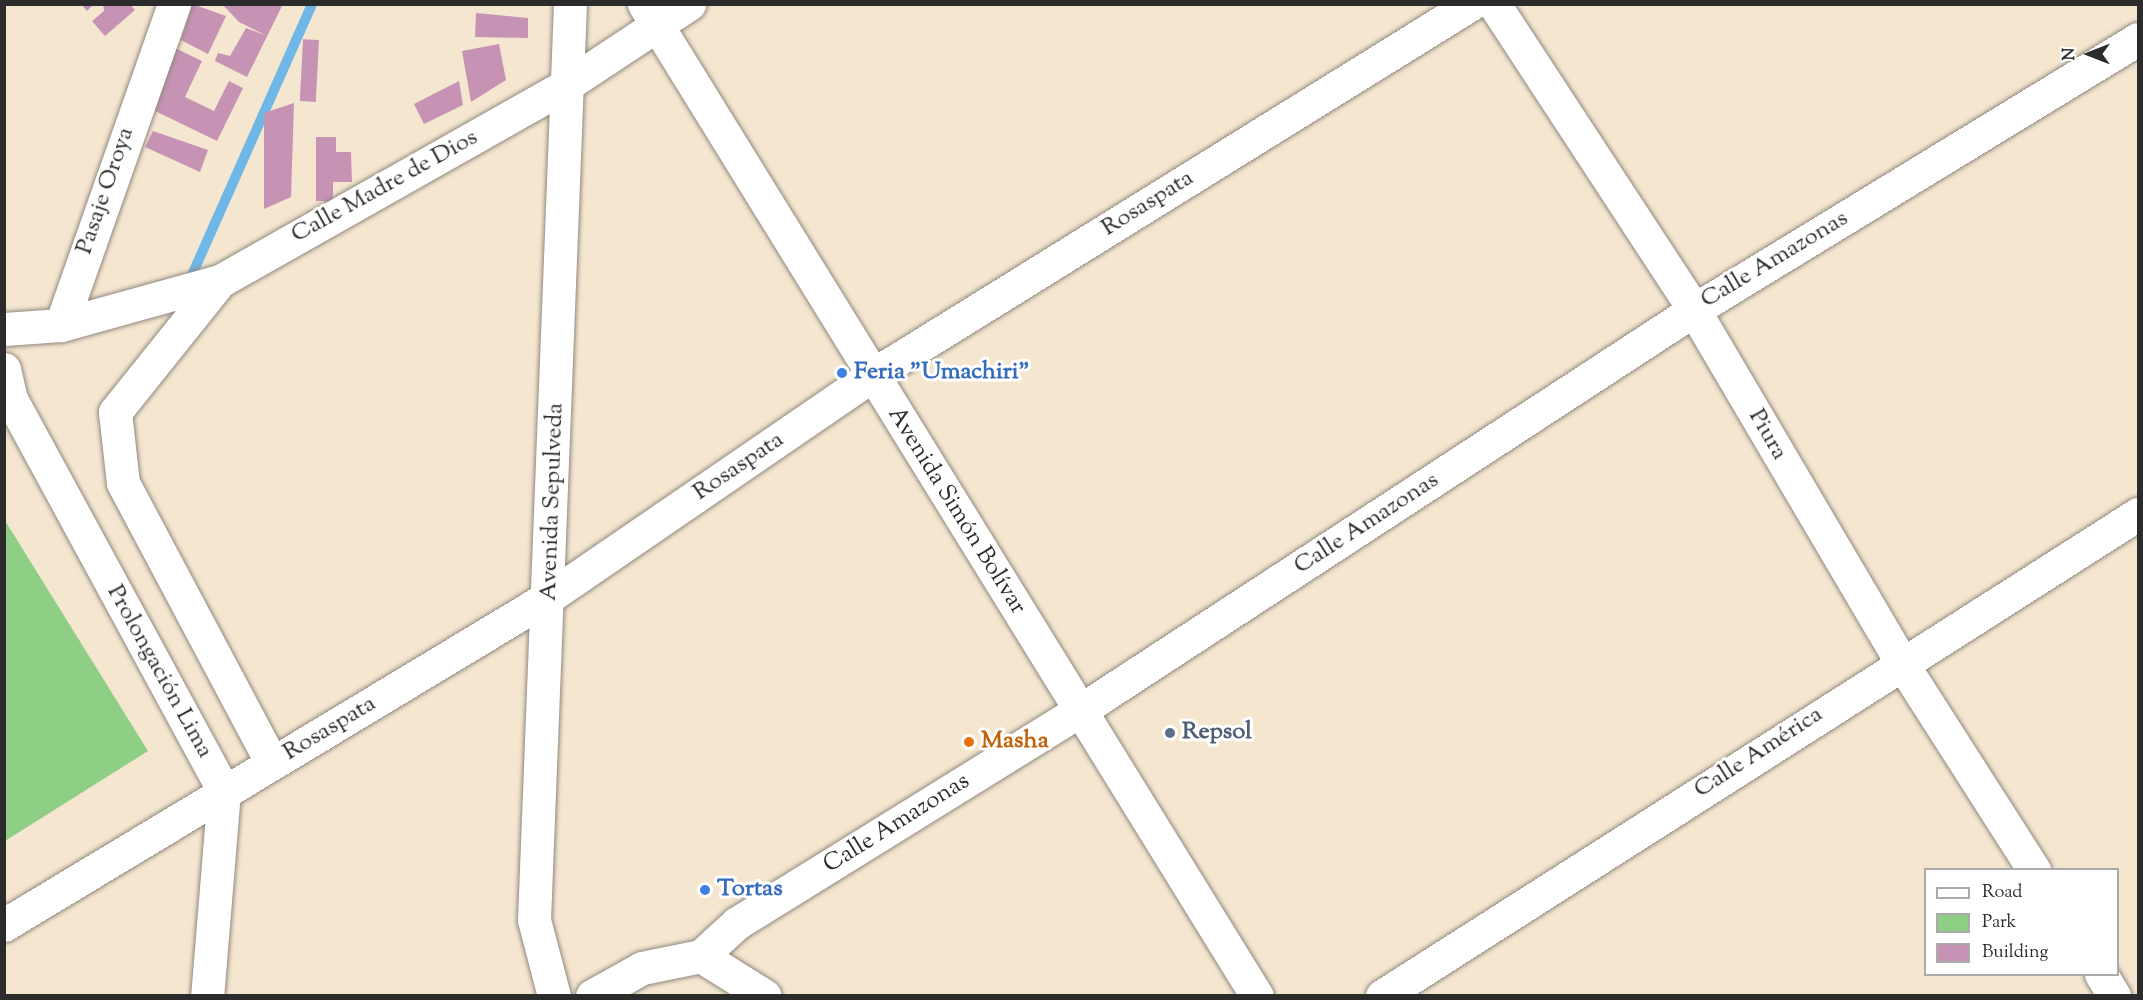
<!DOCTYPE html>
<meta charset="utf-8">
<style>
body{margin:0}
#map{position:relative;width:2143px;height:1000px;overflow:hidden;background:#f5e6d0;font-family:"Sorts Mill Goudy",serif}
div>[style]{position:absolute}
[style*='--x']{left:calc(var(--x)*1px);top:calc(var(--y)*1px);width:calc(var(--w)*1px);rotate:calc(var(--a)*1deg)}
.green>*{inset:0;background:#8ece85}
.stream>*{height:10px;margin:-5px;padding:0 5px;transform-origin:5px;border-radius:5px;background:#6eb7e6}
.building>*{inset:0;background:#c693b5;transform-origin:0 0}
.roads{filter:drop-shadow(0 0 2px #90887e) drop-shadow(0 0 2px #90887e)}
.minor>*{height:33px;margin:-16.5px;padding:0 16.5px;transform-origin:16.5px;border-radius:16.5px;background:#fff}
.dots>*{width:16px;height:16px;translate:-50% -50%;box-sizing:border-box;border:3px solid #fff;border-radius:50%}
span{translate:-50% -50%;white-space:nowrap;text-align:center;line-height:1.15;-webkit-text-stroke:6px #fff;paint-order:stroke}
.street-label{font-size:24px;color:#2b2b2b}
.shop-label{font-size:24px;color:#366cbe;font-weight:700}
.left{translate:0 -50%;text-align:left}
.service-label{font-size:24px;color:#4e5e75;font-weight:700}
.food-label{font-size:24px;color:#c56008;font-weight:700}
.frame{position:absolute;inset:0;border:6px solid #2b2b2b;pointer-events:none}
.legend{position:absolute;left:1924px;top:868px;width:195px;height:108px;box-sizing:border-box;background:#fff;border:2px solid #aaa;margin:0;padding:8px 10px;list-style:none;font-size:18px;color:#2b2b2b}
.legend li{display:flex;align-items:center;gap:12px;height:30px}
.legend b{width:30px;border:2px solid #aaa}
.north{position:absolute;left:2059px;top:24px;width:60px;height:60px;-webkit-text-stroke:4px #fff;paint-order:stroke;rotate:270deg;font-size:16px;font-weight:700;line-height:24px;text-align:center;color:#2b2b2b}
.north::after{content:'';display:block;margin:auto;width:21px;height:27px;background:#2b2b2b;clip-path:polygon(50% 0,100% 100%,50% 72%,0 100%)}
</style>
<div id="map">
<div class="green">
<i style="clip-path:polygon(4px 519px,148px 751px,5px 841px,4px 841px)"></i>
</div>
<div class="stream">
<i style="--x:188;--y:284;--w:306;--a:-66.1"></i>
</div>
<div class="building">
<i style="clip-path:polygon(81px 4px,94px 4px,87px 11px)"></i>
<i style="clip-path:polygon(103px 4px,130px 4px,135px 10px,105px 36px,92px 21px,104px 11px)"></i>
<i style="clip-path:polygon(192px 4px,226px 16px,208px 54px,181px 40px)"></i>
<i style="clip-path:polygon(222px 4px,283px 4px,247px 77px,215px 61px,218px 53px,230px 56px,246px 28px,267px 36px,239px 22px)"></i>
<i style="clip-path:polygon(476px 13px,528px 18px,528px 38px,475px 37px)"></i>
<i style="left:319px;top:40px;width:62px;height:16px;rotate:93deg"></i>
<i style="clip-path:polygon(499px 44px,506px 80px,471px 102px,462px 51px)"></i>
<i style="clip-path:polygon(175px 48px,202px 61px,185px 97px,214px 111px,229px 81px,243px 88px,217px 141px,147px 107px)"></i>
<i style="clip-path:polygon(459px 81px,463px 105px,424px 124px,414px 104px)"></i>
<i style="clip-path:polygon(294px 103px,291px 197px,264px 209px,264px 113px)"></i>
<i style="clip-path:polygon(153px 131px,208px 150px,200px 172px,145px 147px)"></i>
<i style="clip-path:polygon(316px 137px,336px 137px,336px 152px,351px 152px,352px 182px,333px 182px,333px 201px,316px 201px)"></i>
</div>
<div class="roads">
<div class="minor">
<i style="--x:644;--y:4;--w:1166;--a:58.29"></i>
<i style="--x:1494;--y:4;--w:366;--a:56.8"></i>
<i style="--x:1694;--y:310;--w:408;--a:59.5"></i>
<i style="--x:1901;--y:662;--w:247;--a:57.4"></i>
<i style="--x:220;--y:281;--w:168;--a:128.7"></i>
<i style="--x:115;--y:412;--w:71;--a:83.6"></i>
<i style="--x:123;--y:483;--w:317;--a:62"></i>
<i style="--x:61;--y:325;--w:165;--a:-15.5"></i>
<i style="--x:220;--y:281;--w:396;--a:-29.5"></i>
<i style="--x:565;--y:86;--w:149;--a:-33.5"></i>
<i style="--x:4;--y:329;--w:57;--a:-4"></i>
<i style="--x:61;--y:325;--w:340;--a:-70.6"></i>
<i style="--x:4;--y:369;--w:31;--a:77"></i>
<i style="--x:11;--y:399;--w:446;--a:61.5"></i>
<i style="--x:224;--y:791;--w:206;--a:94.7"></i>
<i style="--x:4;--y:925;--w:637;--a:-31.07"></i>
<i style="--x:550;--y:596;--w:389;--a:-34.4"></i>
<i style="--x:871;--y:376;--w:706;--a:-31.8"></i>
<i style="--x:701;--y:956;--w:75;--a:32"></i>
<i style="--x:2101;--y:974;--w:26;--a:59"></i>
<i style="--x:554;--y:996;--w:79;--a:-104.7"></i>
<i style="--x:534;--y:920;--w:917;--a:-87.75"></i>
<i style="--x:592;--y:996;--w:57;--a:-29.2"></i>
<i style="--x:642;--y:968;--w:60;--a:-11.5"></i>
<i style="--x:701;--y:956;--w:49;--a:-42.5"></i>
<i style="--x:737;--y:923;--w:405;--a:-31.8"></i>
<i style="--x:1081;--y:710;--w:732;--a:-33.13"></i>
<i style="--x:1694;--y:310;--w:520;--a:-31.4"></i>
<i style="--x:1382;--y:996;--w:897;--a:-32.52"></i>
</div>
</div>
<div class="dots">
<i style="left:842px;top:373px;background:#3f7fe0"></i>
<i style="left:1170px;top:733px;background:#5c6f8a"></i>
<i style="left:969px;top:742px;background:#e8710a"></i>
<i style="left:705px;top:890px;background:#3f7fe0"></i>
</div>
<div class="street-label">
<span style="left:385px;top:187px;rotate:-29deg">Calle Madre de Dios</span>
<span style="left:106px;top:191px;rotate:-71deg">Pasaje Oroya</span>
<span style="left:1148px;top:204px;rotate:-32deg">Rosaspata</span>
<span style="left:1775px;top:260px;rotate:-31deg">Calle Amazonas</span>
<span style="left:1767px;top:435px;rotate:60deg">Piura</span>
<span style="left:739px;top:467px;rotate:-34deg">Rosaspata</span>
<span style="left:553px;top:502px;rotate:-88deg">Avenida Sepulveda</span>
<span style="left:956px;top:511px;rotate:58deg">Avenida Simón Bolívar</span>
<span style="left:1367px;top:524px;rotate:-33deg">Calle Amazonas</span>
<span style="left:159px;top:672px;rotate:61deg">Prolongación Lima</span>
<span style="left:330px;top:729px;rotate:-31deg">Rosaspata</span>
<span style="left:1759px;top:753px;rotate:-33deg">Calle América</span>
<span style="left:897px;top:824px;rotate:-32deg">Calle Amazonas</span>
</div>
<div class="shop-label">
<span class="left" style="left:854px;top:373px">Feria "Umachiri"</span>
<span class="left" style="left:717px;top:890px">Tortas</span>
</div>
<div class="service-label">
<span class="left" style="left:1182px;top:733px">Repsol</span>
</div>
<div class="food-label">
<span class="left" style="left:981px;top:742px">Masha</span>
</div>
<div class="frame"></div>
<ul class="legend">
<li><b style="height:8px;background:#fff"></b>Road</li>
<li><b style="height:16px;background:#8ece85"></b>Park</li>
<li><b style="height:16px;background:#c693b5"></b>Building</li>
</ul>
<div class="north">N</div>
</div>
